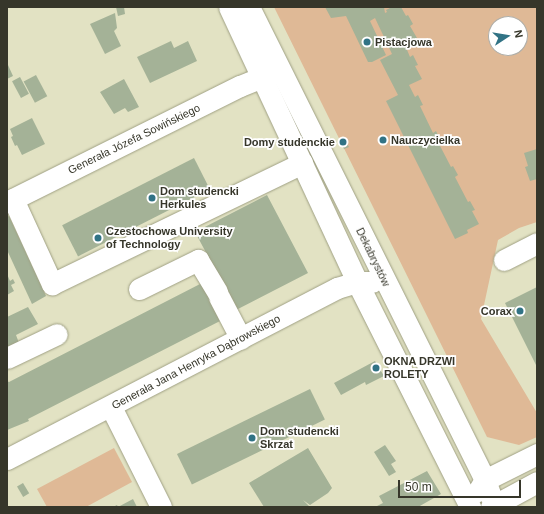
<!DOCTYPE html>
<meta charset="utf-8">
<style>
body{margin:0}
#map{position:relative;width:544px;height:514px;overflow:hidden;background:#e2e2c3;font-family:Arial,sans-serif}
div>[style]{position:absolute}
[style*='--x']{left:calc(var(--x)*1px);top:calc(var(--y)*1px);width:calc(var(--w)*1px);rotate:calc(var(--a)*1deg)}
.green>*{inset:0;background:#dfb996}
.building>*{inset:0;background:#a4b297;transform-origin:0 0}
.roads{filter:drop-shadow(0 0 1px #9fa083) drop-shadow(0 0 1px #9fa083)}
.minor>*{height:21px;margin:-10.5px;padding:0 10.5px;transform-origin:10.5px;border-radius:10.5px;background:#fff}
.dots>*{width:11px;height:11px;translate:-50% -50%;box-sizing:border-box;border:2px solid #fff;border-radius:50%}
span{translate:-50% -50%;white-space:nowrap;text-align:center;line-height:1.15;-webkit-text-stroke:3.5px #fff;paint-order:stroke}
.poi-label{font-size:11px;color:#36362a;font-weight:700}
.left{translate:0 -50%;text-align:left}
.right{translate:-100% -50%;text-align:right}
.street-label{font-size:11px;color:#36362a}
.frame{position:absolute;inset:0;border:8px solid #36362a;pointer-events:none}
.north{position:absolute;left:488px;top:16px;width:40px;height:40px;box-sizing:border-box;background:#fff;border:1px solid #afafaa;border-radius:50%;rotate:78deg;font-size:11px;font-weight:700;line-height:16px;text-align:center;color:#36362a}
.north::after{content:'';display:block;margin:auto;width:14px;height:18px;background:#317385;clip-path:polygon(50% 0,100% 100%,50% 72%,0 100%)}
.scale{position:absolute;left:398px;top:480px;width:123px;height:18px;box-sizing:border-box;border:2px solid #36362a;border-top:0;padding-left:5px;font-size:12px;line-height:14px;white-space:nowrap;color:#36362a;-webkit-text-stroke:3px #fff;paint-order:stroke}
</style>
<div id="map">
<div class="green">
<i style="clip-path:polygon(evenodd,274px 7px,537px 7px,537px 222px,519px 228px,498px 240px,481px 319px,537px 413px,537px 437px,519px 445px,487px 437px,274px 7px,496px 24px,520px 24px,520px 48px,496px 48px,496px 24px)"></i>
<i style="clip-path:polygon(114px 448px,132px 482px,86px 507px,47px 507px,37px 489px)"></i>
</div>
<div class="building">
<i style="clip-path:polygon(116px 7px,124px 7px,125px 14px,118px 16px)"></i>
<i style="clip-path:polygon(325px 7px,384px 7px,385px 13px,387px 12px,386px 10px,392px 7px,401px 7px,406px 16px,408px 15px,413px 24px,410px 26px,417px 38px,405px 45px,410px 57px,413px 55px,418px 65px,415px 66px,422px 79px,409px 85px,415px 97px,418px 95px,423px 105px,420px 106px,433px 133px,436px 131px,441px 141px,438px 142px,451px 167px,453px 166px,458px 175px,455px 177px,468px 202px,470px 201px,475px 210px,472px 211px,479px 224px,467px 230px,468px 233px,455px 239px,386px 101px,398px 95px,380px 60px,392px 54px,375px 18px,370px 21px,386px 55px,372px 62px,368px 62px,346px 16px,331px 18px)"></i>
<i style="clip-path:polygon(115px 13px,117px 28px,114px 31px,121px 46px,105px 54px,90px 24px)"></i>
<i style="clip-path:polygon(171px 41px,174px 48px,188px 41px,197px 61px,150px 83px,137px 57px)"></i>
<i style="clip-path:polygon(8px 65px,13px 76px,7px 79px,7px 66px)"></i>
<i style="left:36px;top:75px;width:24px;height:14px;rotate:62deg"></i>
<i style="left:20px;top:77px;width:19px;height:9px;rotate:62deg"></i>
<i style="clip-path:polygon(124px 79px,139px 107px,128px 112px,125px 108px,114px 114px,100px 92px)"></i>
<i style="clip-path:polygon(32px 118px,45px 144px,22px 155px,17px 145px,15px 146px,11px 137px,13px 136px,10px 129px)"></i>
<i style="clip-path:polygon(343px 137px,349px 147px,344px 149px,339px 139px)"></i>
<i style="clip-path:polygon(537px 149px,537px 179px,530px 181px,525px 167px,528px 166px,524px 153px)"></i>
<i style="left:194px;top:158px;width:35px;height:148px;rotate:63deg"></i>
<i style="clip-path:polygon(267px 195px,308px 273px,236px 310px,222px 320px,28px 419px,29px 421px,7px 430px,7px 381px,9px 382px,202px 283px,225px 288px,195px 232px)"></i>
<i style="clip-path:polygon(9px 216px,46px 296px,32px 304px,7px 250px,7px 217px)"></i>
<i style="clip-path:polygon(7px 274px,10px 281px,13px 279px,15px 283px,11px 285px,14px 291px,7px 295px)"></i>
<i style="clip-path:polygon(537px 287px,537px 367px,505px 303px)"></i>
<i style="clip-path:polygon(28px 307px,38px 324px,16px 335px,19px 343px,7px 349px,7px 317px)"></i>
<i style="clip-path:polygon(375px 361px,384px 376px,366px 385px,365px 382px,341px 395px,334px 383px)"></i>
<i style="left:310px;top:389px;width:34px;height:148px;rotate:64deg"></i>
<i style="clip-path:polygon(385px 445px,396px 461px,391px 464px,396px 472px,389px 476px,374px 452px)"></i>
<i style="clip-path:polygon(308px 448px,332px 488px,328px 493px,310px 505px,303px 500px,310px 507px,277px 507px,277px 506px,264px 507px,249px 483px)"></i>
<i style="clip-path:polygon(427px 471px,441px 494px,418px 507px,375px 507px,383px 503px,379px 496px)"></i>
<i style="left:23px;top:483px;width:12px;height:7px;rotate:59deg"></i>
<i style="clip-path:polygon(133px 499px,137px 507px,113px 507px,117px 505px,118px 507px)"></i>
</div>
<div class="roads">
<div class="minor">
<i style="--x:229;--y:7;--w:303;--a:65"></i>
<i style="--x:357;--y:282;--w:252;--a:63.3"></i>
<i style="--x:249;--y:7;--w:529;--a:63.48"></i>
<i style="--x:485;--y:480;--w:29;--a:70"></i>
<i style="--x:13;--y:199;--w:94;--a:65.4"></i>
<i style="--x:52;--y:284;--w:278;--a:-25.8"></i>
<i style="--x:7;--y:202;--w:260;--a:-26.5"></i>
<i style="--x:240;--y:86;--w:24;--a:-22"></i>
<i style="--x:504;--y:260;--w:37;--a:-27"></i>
<i style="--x:139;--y:289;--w:66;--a:-26.2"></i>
<i style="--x:198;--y:260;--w:37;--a:59"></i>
<i style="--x:219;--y:297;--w:47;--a:62.4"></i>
<i style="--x:7;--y:358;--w:55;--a:-25.6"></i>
<i style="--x:111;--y:407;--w:112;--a:63.4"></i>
<i style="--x:7;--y:459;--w:372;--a:-27.4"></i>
<i style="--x:337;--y:288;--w:21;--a:-17"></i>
<i style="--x:357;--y:282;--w:15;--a:0"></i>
<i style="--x:478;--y:491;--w:13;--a:-58"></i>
<i style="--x:485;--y:480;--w:58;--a:-26.6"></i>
<i style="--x:491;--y:507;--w:52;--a:-28.5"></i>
</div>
</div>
<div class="dots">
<i style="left:367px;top:42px;background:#317385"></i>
<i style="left:383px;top:140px;background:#317385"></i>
<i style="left:343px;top:142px;background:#317385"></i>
<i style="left:152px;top:198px;background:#317385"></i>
<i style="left:98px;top:238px;background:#317385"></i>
<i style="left:520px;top:311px;background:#317385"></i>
<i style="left:376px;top:368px;background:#317385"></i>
<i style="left:252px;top:438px;background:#317385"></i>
</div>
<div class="poi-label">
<span class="left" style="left:375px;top:42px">Pistacjowa</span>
<span class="left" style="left:391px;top:140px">Nauczycielka</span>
<span class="right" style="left:335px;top:142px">Domy studenckie</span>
<span class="left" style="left:160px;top:198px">Dom studencki<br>Herkules</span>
<span class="left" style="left:106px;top:238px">Czestochowa University<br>of Technology</span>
<span class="right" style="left:512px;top:311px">Corax</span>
<span class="left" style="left:384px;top:368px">OKNA DRZWI<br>ROLETY</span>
<span class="left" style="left:260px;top:438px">Dom studencki<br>Skrzat</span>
</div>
<div class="street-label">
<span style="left:134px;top:139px;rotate:-26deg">Generała Józefa Sowińskiego</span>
<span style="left:373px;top:257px;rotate:64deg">Dekabrystów</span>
<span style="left:196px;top:362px;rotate:-28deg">Generała Jana Henryka Dąbrowskiego</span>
</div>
<div class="frame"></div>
<div class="north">N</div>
<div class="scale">50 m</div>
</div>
